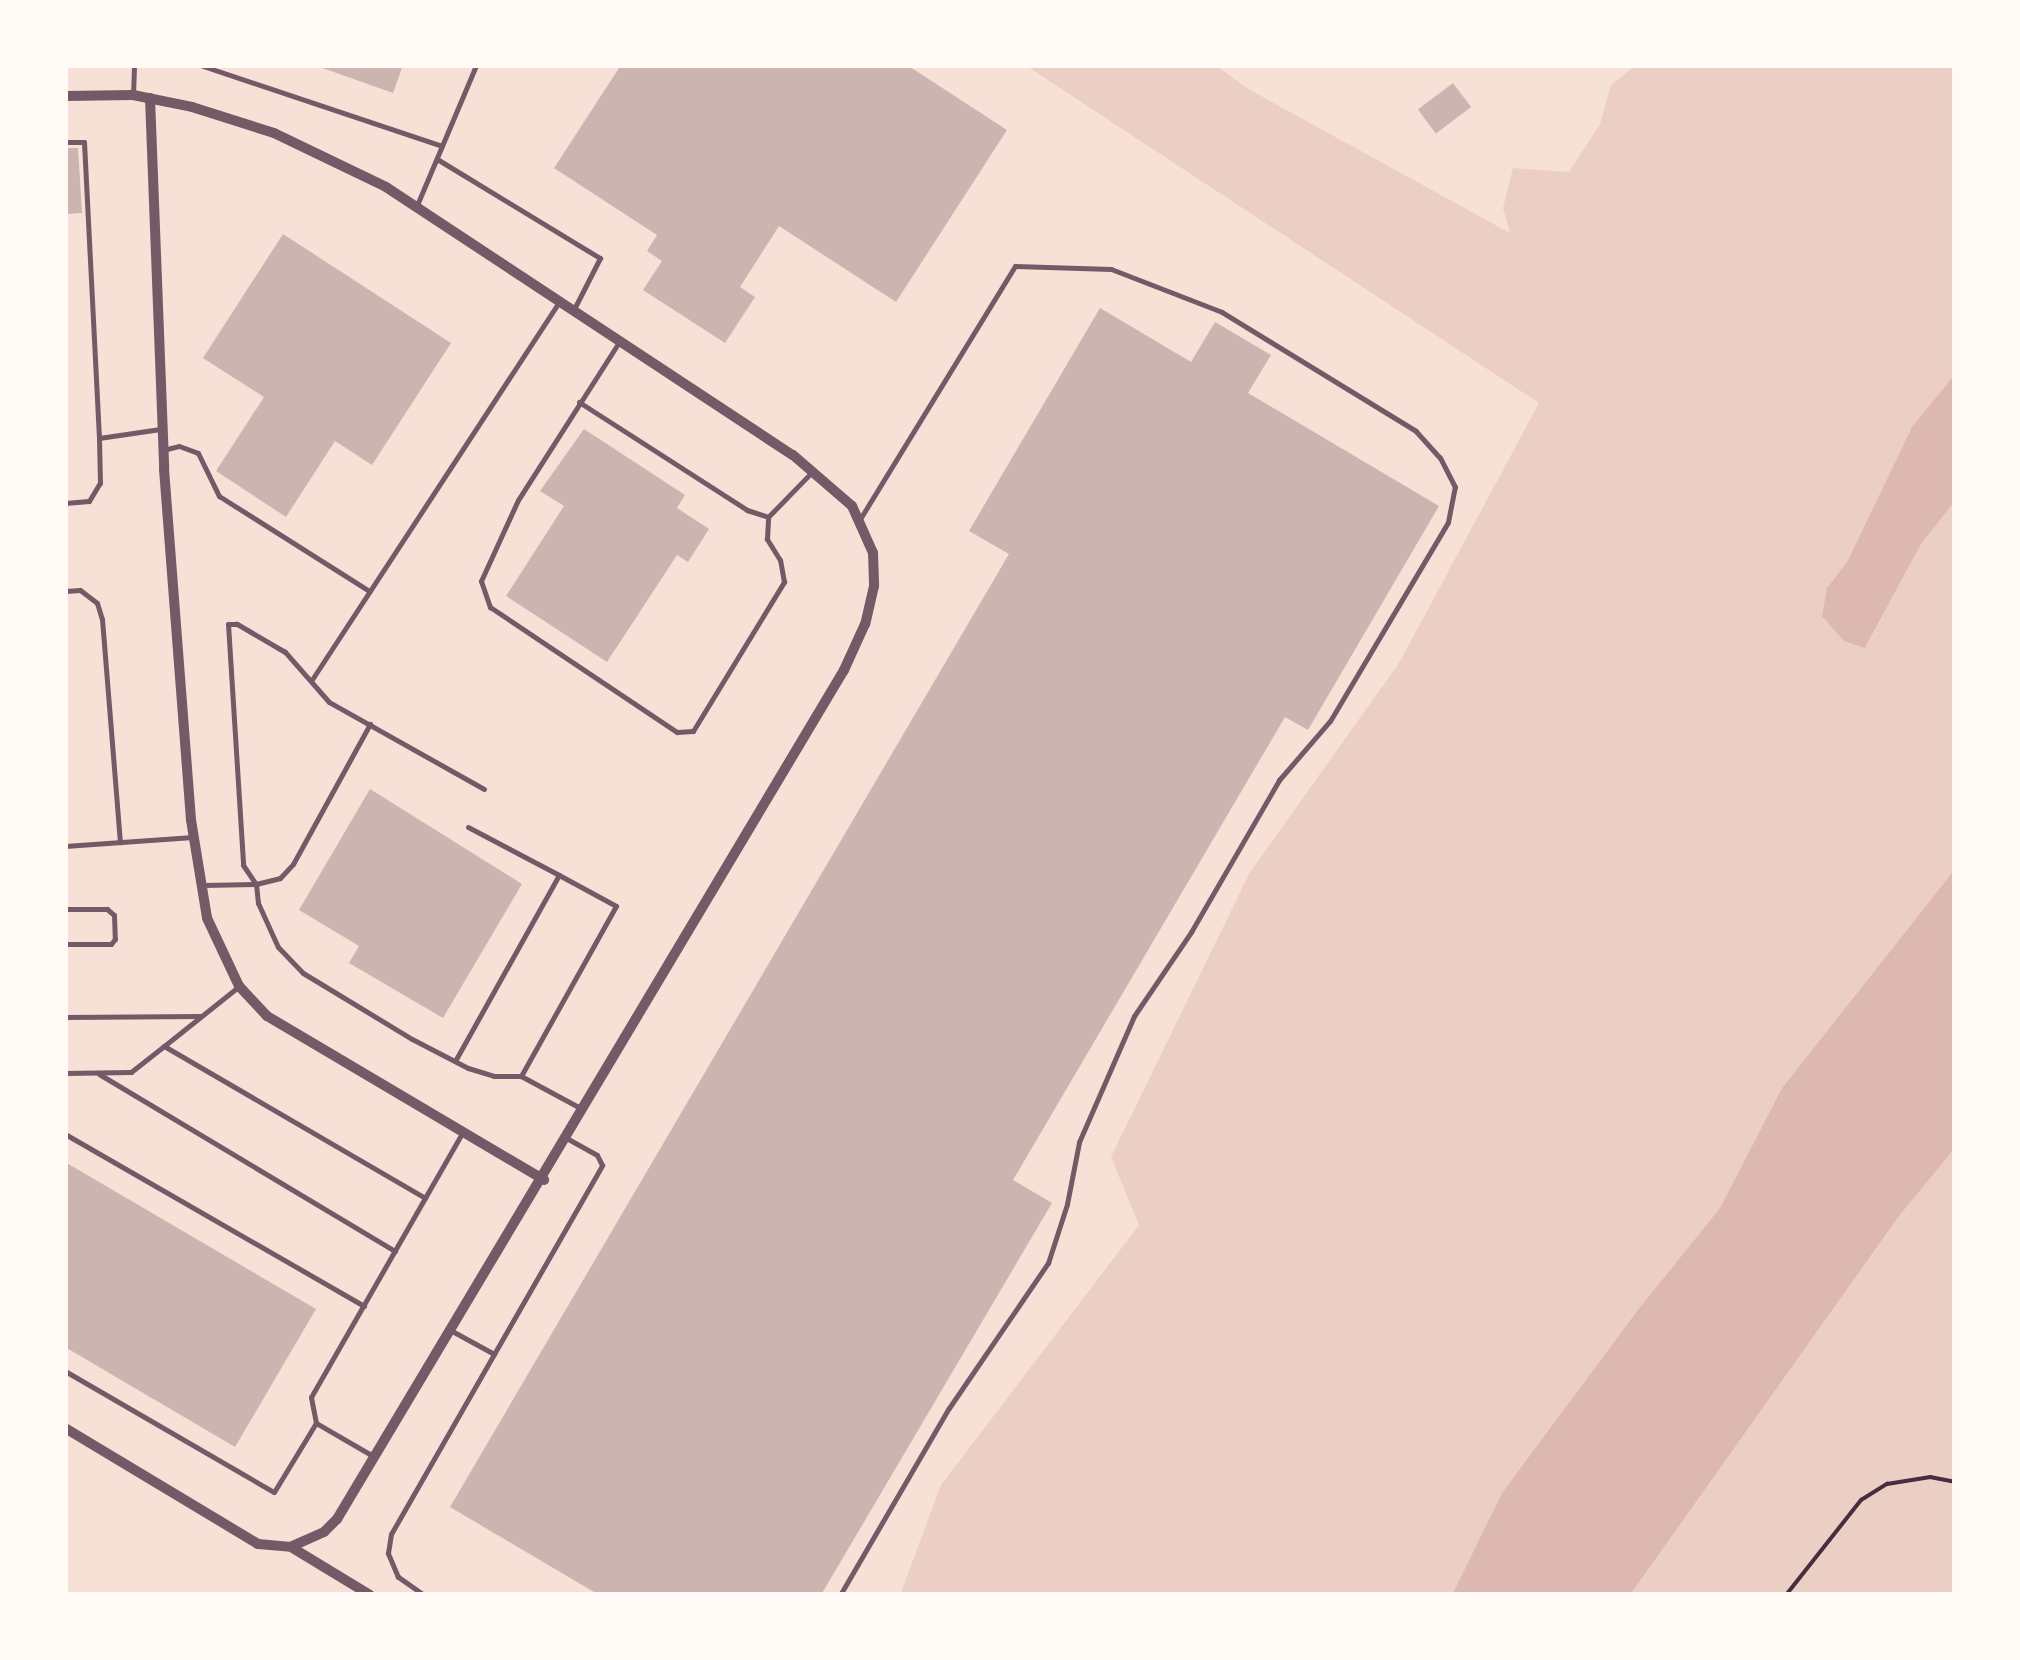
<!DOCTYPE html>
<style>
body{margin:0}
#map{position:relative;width:2020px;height:1660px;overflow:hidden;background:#f7e1d7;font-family:Figtree,sans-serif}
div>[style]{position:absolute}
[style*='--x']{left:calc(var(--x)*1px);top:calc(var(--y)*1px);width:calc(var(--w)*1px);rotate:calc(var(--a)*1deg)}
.green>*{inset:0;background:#ebcfc5}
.water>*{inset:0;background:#dcb8b0}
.building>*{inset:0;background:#ccb4b1;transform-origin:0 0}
.path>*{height:4px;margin:-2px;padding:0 2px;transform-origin:2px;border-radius:2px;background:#4a2c40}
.service>*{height:5px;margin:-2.5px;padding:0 2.5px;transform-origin:2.5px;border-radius:2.5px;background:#755966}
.minor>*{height:10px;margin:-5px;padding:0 5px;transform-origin:5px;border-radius:5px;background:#755966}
span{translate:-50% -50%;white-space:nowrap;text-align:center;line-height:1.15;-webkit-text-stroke:10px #fffaf5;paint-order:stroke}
.frame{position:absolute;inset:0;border:68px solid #fffaf5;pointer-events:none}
</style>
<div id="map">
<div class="green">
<i style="clip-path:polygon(1025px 65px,1215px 65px,1250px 90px,1510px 233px,1503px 208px,1513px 168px,1569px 172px,1600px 124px,1611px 85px,1636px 65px,1955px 65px,1955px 374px,1912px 427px,1847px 562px,1827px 588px,1866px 647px,1921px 544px,1955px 501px,1955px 869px,1782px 1088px,1720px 1208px,1637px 1311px,1502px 1493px,1452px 1595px,900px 1595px,941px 1485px,1139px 1225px,1111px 1157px,1250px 872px,1399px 663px,1539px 403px)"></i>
<i style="clip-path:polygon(1955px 1148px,1955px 1595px,1630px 1595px,1899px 1216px)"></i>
</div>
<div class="water">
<i style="clip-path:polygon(1955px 374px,1955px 501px,1921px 544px,1865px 648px,1844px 641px,1822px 616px,1827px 588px,1847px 562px,1912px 427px)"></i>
<i style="clip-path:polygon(1955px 869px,1955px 1148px,1899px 1216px,1630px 1595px,1452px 1595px,1502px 1493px,1637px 1311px,1720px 1208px,1782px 1088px)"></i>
</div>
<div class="building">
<i style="clip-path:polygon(314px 65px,403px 65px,393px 93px)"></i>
<i style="clip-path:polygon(621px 65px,907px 65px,1007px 130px,896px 302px,779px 226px,740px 287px,755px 297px,725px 343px,643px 290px,662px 261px,647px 251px,657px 235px,554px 168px)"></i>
<i style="left:1453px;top:83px;width:30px;height:44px;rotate:53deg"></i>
<i style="clip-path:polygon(65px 148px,78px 148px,82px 213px,65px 214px)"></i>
<i style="clip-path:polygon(283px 234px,451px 343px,372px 465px,335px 441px,286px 517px,216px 471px,264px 397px,203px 358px)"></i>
<i style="clip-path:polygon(1100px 308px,1191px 362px,1215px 322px,1271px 355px,1248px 393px,1439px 506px,1308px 730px,1285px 717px,1013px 1180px,1052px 1203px,821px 1595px,599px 1595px,450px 1507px,1009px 554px,969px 531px)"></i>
<i style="clip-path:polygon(584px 429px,685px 495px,677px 508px,709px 529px,688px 562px,677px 555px,607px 662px,506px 596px,564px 506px,540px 491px)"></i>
<i style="clip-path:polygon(370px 789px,522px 884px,443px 1018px,349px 963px,359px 946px,299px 910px)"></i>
<i style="clip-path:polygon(65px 1162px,316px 1309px,235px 1447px,65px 1347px)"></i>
</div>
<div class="path">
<i style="--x:1786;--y:1595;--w:121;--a:-51.7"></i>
<i style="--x:1861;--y:1500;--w:31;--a:-32"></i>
<i style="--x:1887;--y:1484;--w:44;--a:-9.2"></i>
<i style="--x:1930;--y:1477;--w:25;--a:11"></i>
</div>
<div class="service">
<i style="--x:200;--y:65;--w:255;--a:18.5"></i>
<i style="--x:133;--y:95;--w:30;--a:-88"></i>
<i style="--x:65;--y:142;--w:19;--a:0"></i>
<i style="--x:84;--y:142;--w:296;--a:87.1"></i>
<i style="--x:437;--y:159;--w:191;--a:31.3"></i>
<i style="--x:600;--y:258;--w:55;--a:117"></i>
<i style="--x:417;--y:205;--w:152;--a:-67.1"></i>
<i style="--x:621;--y:339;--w:191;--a:122.6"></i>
<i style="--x:518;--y:500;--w:89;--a:114.6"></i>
<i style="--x:481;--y:581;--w:28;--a:71"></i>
<i style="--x:490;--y:607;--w:225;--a:33.8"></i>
<i style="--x:677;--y:732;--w:16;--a:-4"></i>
<i style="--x:693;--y:731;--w:175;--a:-58.6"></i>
<i style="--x:784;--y:582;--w:22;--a:-100"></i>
<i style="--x:780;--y:560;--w:25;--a:-122"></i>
<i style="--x:767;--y:539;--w:22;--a:-87"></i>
<i style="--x:768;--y:517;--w:62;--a:-45.7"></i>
<i style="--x:579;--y:402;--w:200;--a:32.7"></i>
<i style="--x:747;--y:510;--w:22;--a:18"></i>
<i style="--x:163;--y:450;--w:16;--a:-14"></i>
<i style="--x:179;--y:446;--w:20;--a:20"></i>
<i style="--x:198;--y:453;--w:48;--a:64"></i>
<i style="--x:219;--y:496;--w:178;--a:32.3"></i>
<i style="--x:65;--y:503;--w:24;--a:-5"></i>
<i style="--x:89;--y:501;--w:21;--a:-59"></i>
<i style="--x:100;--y:483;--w:45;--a:-91.3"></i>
<i style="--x:99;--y:438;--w:62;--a:-8.4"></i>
<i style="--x:65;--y:591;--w:15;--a:-4"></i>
<i style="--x:80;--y:590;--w:21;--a:37"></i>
<i style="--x:97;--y:603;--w:17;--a:73"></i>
<i style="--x:102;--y:619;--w:224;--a:85.4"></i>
<i style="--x:311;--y:681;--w:454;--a:-56.8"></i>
<i style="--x:484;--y:789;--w:178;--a:-150.7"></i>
<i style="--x:329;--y:702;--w:67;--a:-131.3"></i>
<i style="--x:285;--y:652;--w:56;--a:-149.7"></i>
<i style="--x:237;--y:624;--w:9;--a:180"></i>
<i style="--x:228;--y:624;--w:241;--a:86.4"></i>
<i style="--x:243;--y:865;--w:23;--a:56"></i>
<i style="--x:256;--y:884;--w:19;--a:84"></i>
<i style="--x:258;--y:903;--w:48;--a:65.6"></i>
<i style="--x:278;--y:947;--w:36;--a:46"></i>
<i style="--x:303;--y:973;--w:127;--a:31.2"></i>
<i style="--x:412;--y:1039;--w:63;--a:27.4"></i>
<i style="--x:468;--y:1068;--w:27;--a:17"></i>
<i style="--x:494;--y:1076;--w:27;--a:0"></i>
<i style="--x:521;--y:1076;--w:69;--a:28.4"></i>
<i style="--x:468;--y:827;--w:103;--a:27.8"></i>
<i style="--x:65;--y:846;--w:128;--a:-4"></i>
<i style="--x:203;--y:885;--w:53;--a:-1.1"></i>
<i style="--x:256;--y:884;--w:25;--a:-14"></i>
<i style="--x:280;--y:878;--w:19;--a:-47"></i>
<i style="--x:293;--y:864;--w:160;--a:-61.2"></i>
<i style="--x:65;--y:909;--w:42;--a:0"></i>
<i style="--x:107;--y:909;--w:9;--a:41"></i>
<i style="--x:114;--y:915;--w:24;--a:88"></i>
<i style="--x:115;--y:939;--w:6;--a:129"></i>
<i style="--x:111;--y:944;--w:46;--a:180"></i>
<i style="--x:238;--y:987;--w:95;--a:141.4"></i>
<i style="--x:164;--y:1046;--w:302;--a:30.2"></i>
<i style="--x:65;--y:1017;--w:136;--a:-0.4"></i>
<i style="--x:455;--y:1061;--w:213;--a:-60.8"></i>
<i style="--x:559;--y:875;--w:65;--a:28.5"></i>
<i style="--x:616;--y:906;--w:195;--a:119.2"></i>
<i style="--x:65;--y:1073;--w:66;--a:-0.9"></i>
<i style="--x:131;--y:1072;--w:42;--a:-38.2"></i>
<i style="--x:99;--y:1074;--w:345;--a:30.9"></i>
<i style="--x:65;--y:1134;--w:345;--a:29.9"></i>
<i style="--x:452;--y:1331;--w:48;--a:28.7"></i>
<i style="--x:65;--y:1371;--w:241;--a:30.1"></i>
<i style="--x:274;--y:1492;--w:81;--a:-58.7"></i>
<i style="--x:373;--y:1456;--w:66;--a:-149.9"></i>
<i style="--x:316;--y:1423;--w:26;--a:-101"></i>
<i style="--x:311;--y:1397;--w:305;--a:-60.2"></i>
<i style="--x:424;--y:1595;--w:32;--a:-145"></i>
<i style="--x:398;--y:1577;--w:26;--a:-113"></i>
<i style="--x:388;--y:1553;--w:19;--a:-81"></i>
<i style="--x:391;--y:1534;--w:425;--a:-60.2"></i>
<i style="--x:602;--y:1165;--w:11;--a:-117"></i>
<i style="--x:597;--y:1155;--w:33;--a:-151"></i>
<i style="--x:840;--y:1595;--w:216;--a:-59.8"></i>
<i style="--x:949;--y:1408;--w:176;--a:-55.7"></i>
<i style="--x:1048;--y:1263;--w:62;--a:-72.1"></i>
<i style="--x:1067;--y:1204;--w:63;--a:-79"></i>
<i style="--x:1079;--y:1142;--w:137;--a:-66.4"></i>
<i style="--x:1134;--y:1016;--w:102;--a:-55.8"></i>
<i style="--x:1191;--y:932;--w:176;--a:-59.9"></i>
<i style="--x:1279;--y:780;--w:78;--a:-49.2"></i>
<i style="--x:1330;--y:721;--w:231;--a:-59.3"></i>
<i style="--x:1448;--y:522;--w:36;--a:-79"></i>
<i style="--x:1455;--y:487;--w:33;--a:-117"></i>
<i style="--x:1440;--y:458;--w:36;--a:-132"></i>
<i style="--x:1416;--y:431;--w:228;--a:-148.5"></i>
<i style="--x:1222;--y:312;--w:119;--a:-158.8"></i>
<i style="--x:1111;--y:269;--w:96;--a:-178.2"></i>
<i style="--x:1015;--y:266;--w:297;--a:121.5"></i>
</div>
<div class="minor">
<i style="--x:65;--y:96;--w:68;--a:-0.8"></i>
<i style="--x:133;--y:95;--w:60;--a:11.5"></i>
<i style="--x:192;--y:107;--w:86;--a:17.6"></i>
<i style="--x:274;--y:133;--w:124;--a:25.7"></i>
<i style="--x:386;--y:187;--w:487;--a:33.4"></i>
<i style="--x:793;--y:455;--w:78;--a:40.8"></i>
<i style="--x:852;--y:506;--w:51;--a:65.9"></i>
<i style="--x:873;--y:553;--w:33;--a:88"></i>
<i style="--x:874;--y:586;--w:39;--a:103"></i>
<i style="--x:865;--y:624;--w:51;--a:114.5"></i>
<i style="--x:844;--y:670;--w:989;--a:120.84"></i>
<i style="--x:337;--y:1519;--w:18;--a:135"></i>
<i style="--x:324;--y:1532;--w:36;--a:156"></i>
<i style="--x:150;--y:98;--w:371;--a:87.8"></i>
<i style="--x:164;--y:469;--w:352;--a:85.6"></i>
<i style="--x:191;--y:820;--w:99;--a:80.7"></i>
<i style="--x:207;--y:918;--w:75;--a:64.8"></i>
<i style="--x:239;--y:986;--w:41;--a:47"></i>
<i style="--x:267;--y:1016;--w:322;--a:30.6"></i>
<i style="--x:65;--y:1428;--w:225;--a:31"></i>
<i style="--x:258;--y:1544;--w:33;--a:5"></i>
<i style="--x:291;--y:1547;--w:92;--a:31.3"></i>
</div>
<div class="frame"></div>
</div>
